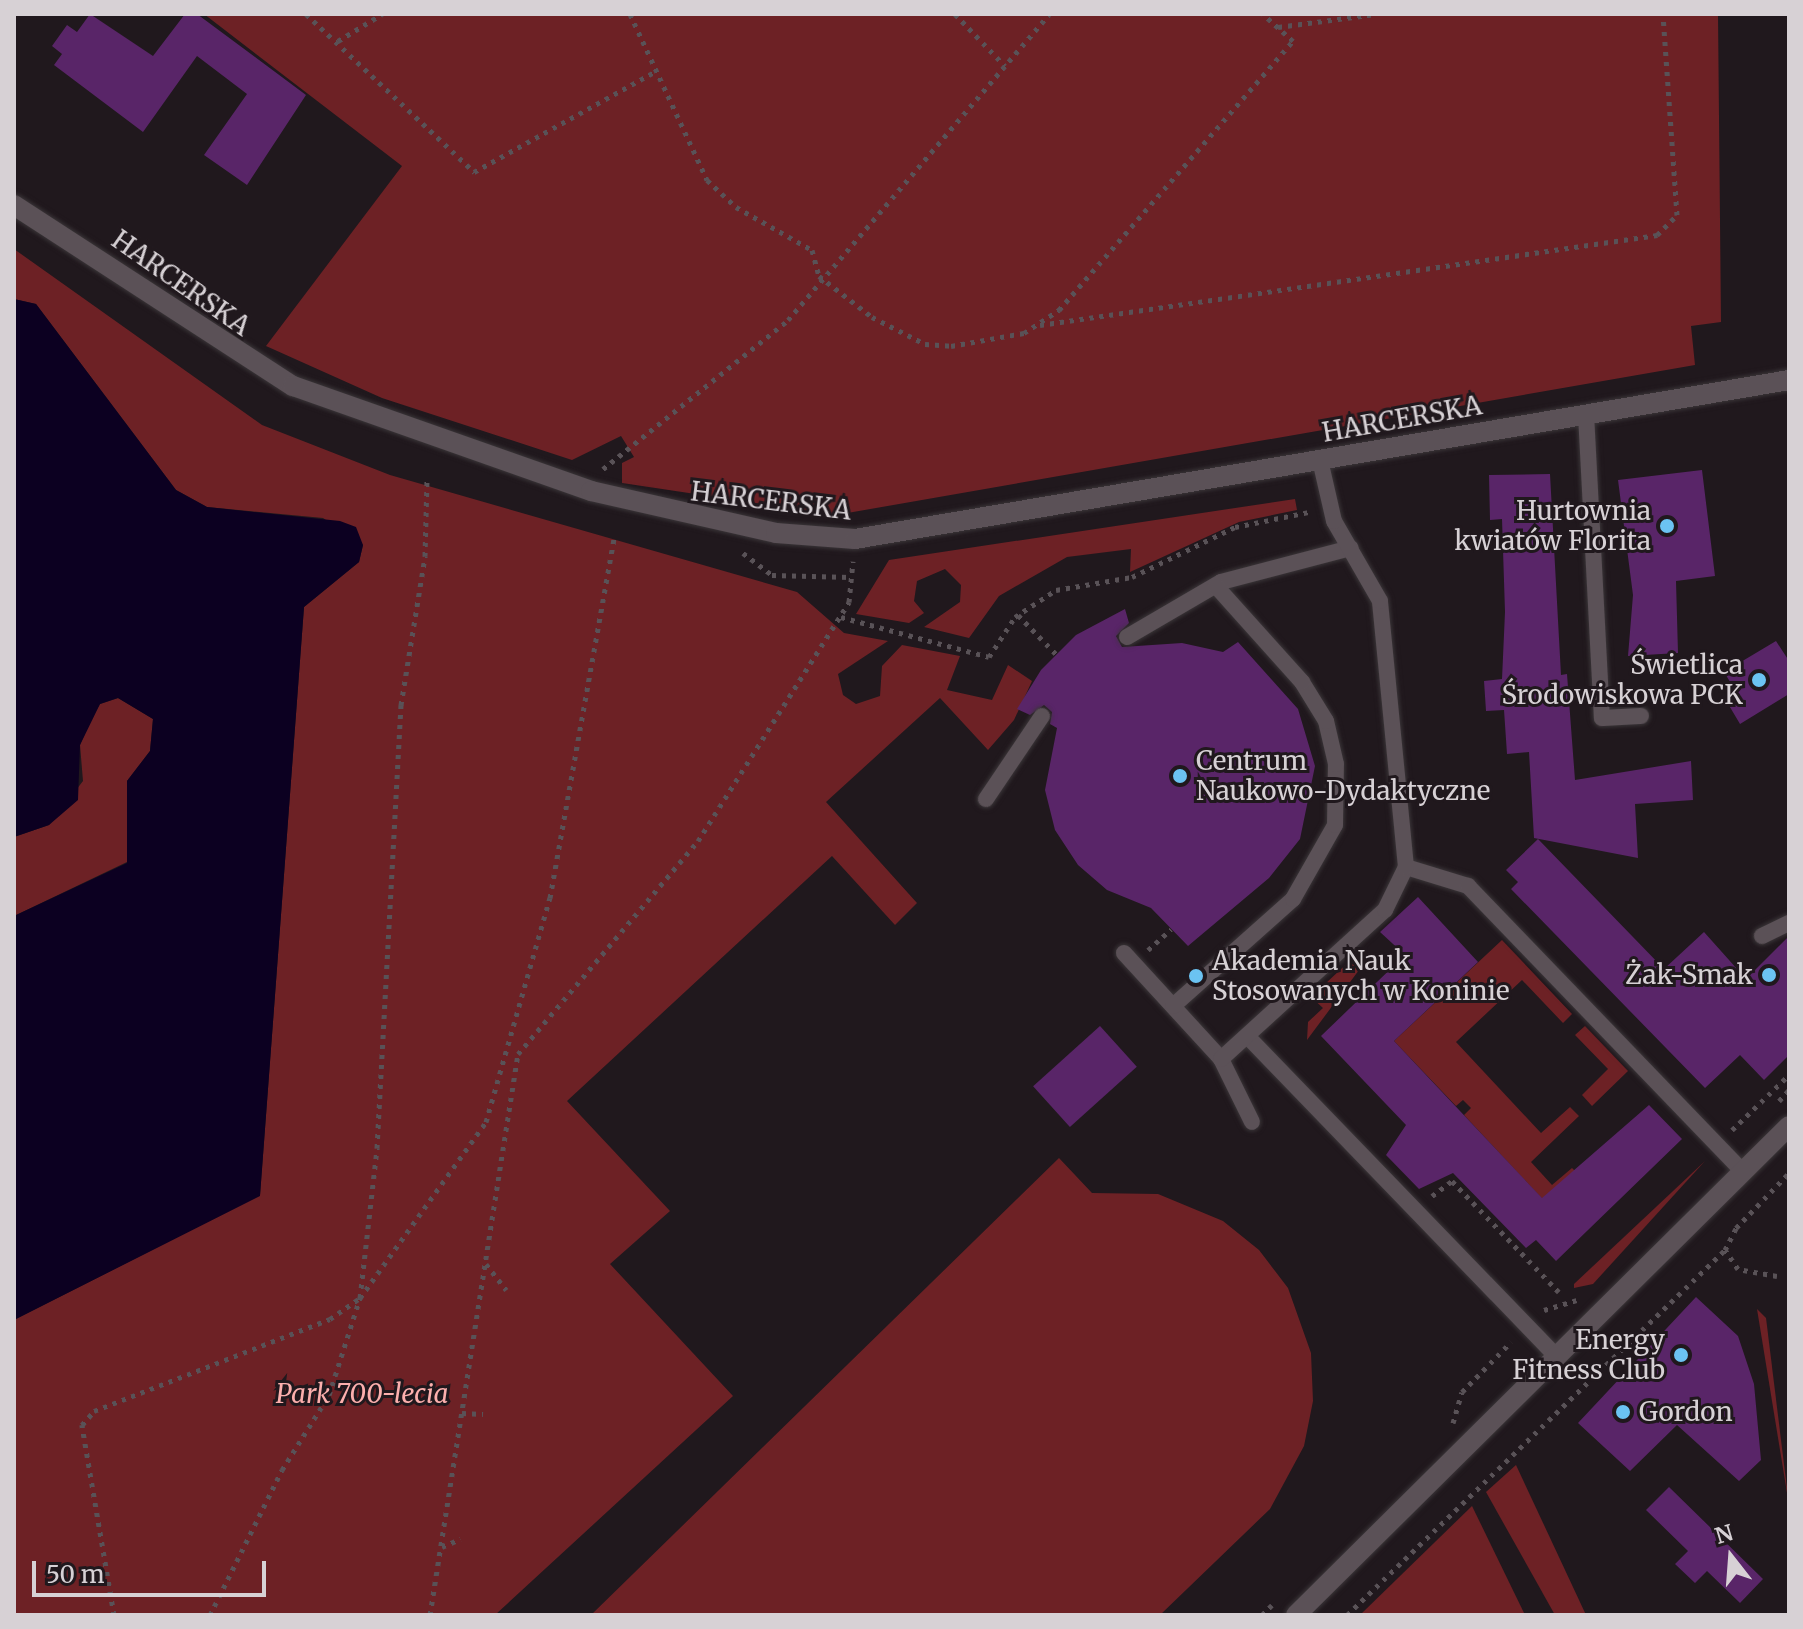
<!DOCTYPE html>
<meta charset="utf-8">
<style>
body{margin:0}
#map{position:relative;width:1803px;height:1629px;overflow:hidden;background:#20181d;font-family:Merriweather,serif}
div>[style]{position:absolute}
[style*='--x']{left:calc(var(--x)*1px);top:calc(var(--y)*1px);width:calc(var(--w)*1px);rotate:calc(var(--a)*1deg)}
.green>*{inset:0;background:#6d2125}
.water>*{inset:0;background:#0c0021}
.building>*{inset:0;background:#592568;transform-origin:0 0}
.path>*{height:5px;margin-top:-2.5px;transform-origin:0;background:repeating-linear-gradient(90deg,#595257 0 4px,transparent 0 10px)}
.roads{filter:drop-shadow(0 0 2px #3a3538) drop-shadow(0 0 2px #3a3538)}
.service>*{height:16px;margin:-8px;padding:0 8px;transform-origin:8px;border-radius:8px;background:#5b5157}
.minor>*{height:20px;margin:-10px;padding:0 10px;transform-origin:10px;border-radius:10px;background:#5b5157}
.dots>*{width:22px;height:22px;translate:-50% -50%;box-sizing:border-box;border:4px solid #20181d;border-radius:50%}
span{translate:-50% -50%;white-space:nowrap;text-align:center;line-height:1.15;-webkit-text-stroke:6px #20181d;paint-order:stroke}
.street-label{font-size:26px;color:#d7d1d5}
.poi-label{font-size:26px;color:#d7d1d5}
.right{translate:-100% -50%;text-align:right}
.left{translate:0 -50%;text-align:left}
.park-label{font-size:26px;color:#fcafad;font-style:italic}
.frame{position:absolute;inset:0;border:16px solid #d7d1d5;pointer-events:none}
.north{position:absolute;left:1691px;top:1517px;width:80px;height:80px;-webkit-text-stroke:6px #20181d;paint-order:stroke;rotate:343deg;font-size:22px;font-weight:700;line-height:32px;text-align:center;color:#d7d1d5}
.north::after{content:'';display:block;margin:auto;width:28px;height:36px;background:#d7d1d5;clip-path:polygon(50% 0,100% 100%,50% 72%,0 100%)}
.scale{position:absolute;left:32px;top:1561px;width:234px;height:36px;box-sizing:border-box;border:4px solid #d7d1d5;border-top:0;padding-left:10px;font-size:24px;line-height:28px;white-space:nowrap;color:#d7d1d5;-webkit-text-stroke:6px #20181d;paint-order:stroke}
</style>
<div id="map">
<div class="green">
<i style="clip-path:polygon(204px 14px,1718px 14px,1721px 322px,1691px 326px,1695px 365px,836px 515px,622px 483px,622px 463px,634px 457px,621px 436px,572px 460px,382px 398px,266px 346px,402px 166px)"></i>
<i style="clip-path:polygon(14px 249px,262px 425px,390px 475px,797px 592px,844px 633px,888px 641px,838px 674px,843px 695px,856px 704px,880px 696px,882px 666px,902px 645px,960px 656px,947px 690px,992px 700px,1008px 665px,1032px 681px,1014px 720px,988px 750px,940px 698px,826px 802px,917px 903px,895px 925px,832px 856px,567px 1101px,670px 1211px,610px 1264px,733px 1396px,495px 1615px,14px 1615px,14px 1320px,260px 1195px,304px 607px,359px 562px,363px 545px,323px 518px,207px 507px,176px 490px,36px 304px,14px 299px)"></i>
<i style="clip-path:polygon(1295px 499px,1297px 510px,1239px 522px,1130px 572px,1131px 549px,1067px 557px,999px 596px,969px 638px,924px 627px,960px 602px,961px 585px,945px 569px,917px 581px,914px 601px,924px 613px,909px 623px,856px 614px,889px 560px)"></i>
<i style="clip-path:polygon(118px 698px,153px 719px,150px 751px,127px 781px,127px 862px,14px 916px,14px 837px,49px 825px,83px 781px,80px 745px,92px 717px,100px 704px)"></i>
<i style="clip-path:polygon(1502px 940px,1572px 1014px,1563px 1023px,1522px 980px,1456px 1042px,1541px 1133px,1570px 1107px,1579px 1116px,1531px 1162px,1552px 1185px,1572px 1168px,1580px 1176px,1548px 1205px,1464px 1115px,1471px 1108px,1463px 1100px,1456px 1106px,1394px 1041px)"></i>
<i style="clip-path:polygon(1354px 957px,1362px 966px,1307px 1040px,1308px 1022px,1323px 1008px,1311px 997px)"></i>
<i style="clip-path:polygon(1585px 1026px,1628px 1071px,1592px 1106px,1582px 1095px,1608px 1069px,1575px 1035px)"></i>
<i style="clip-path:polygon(1059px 1158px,1092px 1193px,1158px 1194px,1223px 1221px,1259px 1250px,1288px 1288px,1311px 1353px,1313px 1401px,1304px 1446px,1270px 1509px,1160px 1615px,591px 1615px)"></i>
<i style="clip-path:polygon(1705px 1161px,1593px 1284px,1574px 1288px,1574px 1284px)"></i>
<i style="clip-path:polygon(1757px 1309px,1766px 1318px,1789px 1505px)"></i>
<i style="clip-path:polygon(1516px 1465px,1586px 1615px,1555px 1615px,1486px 1492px)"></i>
<i style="clip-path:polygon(1472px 1506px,1525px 1615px,1360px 1615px)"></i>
</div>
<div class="water">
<i style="clip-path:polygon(14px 299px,36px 304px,176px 490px,207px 507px,340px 521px,356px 527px,363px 545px,359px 562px,304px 607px,260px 1196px,14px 1320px,14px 916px,127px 863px,127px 781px,150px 751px,153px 719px,118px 698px,100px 704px,80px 745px,78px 800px,49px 825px,14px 837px)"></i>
</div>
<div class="building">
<i style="clip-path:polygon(90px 14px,153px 56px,185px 14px,197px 14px,306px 95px,247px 185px,204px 155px,247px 94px,197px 56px,143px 132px,54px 65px,62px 54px,52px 46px,67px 25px,77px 32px)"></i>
<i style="clip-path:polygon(1702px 470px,1715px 576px,1676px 581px,1678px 653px,1628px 656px,1633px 595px,1618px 480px)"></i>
<i style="clip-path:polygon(1550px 474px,1561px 675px,1567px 674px,1575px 780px,1691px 761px,1693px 800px,1635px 804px,1638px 858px,1534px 838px,1529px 752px,1507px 754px,1504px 710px,1486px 711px,1484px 681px,1502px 679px,1505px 612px,1502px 519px,1490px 520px,1489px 475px)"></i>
<i style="clip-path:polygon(1125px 609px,1129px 623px,1116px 636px,1122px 647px,1182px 643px,1223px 652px,1238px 642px,1298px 709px,1315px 766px,1300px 839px,1269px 878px,1188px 946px,1151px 908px,1107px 890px,1078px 865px,1055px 830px,1045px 790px,1057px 728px,1050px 724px,1052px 712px,1044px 705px,1030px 715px,1017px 709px,1041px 670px,1076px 635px)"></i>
<i style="clip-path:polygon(1776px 641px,1789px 661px,1789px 694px,1740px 724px,1724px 697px,1735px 690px,1724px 672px)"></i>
<i style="clip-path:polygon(1538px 839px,1664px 969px,1704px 932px,1746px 979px,1789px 936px,1789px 1055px,1764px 1080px,1740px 1055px,1705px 1088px,1511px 889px,1518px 882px,1506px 870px)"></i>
<i style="clip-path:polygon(1418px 897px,1478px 962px,1394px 1041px,1542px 1198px,1649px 1105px,1682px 1139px,1556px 1261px,1536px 1240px,1526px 1248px,1453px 1173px,1419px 1189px,1386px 1155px,1406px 1125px,1321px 1036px,1405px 955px,1380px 932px)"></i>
<i style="left:1100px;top:1026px;width:55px;height:90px;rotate:48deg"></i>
<i style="clip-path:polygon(1696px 1297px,1738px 1336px,1754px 1384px,1761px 1460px,1739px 1481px,1677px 1425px,1630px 1471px,1578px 1423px)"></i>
<i style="clip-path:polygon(1669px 1487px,1763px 1579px,1740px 1603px,1707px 1571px,1695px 1583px,1675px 1564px,1688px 1551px,1646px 1510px)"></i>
</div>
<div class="path">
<i style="--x:306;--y:14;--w:231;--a:43.2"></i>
<i style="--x:474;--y:172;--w:208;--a:-29"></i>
<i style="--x:630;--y:14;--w:183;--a:65.1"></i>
<i style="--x:707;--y:180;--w:40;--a:43"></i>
<i style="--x:736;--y:207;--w:87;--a:29.5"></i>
<i style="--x:812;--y:250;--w:27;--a:75"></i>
<i style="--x:819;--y:276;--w:67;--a:37.7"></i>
<i style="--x:872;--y:317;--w:59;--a:27"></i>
<i style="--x:925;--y:344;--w:26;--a:4"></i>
<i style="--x:951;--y:346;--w:74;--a:-10.1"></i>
<i style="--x:1024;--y:333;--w:42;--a:-33.3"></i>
<i style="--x:1059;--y:310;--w:357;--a:-49"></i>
<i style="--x:1293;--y:41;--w:40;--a:-138"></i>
<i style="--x:955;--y:14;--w:72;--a:46.1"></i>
<i style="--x:1278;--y:27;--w:99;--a:-7.6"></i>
<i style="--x:338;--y:41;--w:52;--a:-31.5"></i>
<i style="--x:1040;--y:325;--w:624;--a:-8.3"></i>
<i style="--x:1657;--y:235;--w:28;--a:-45"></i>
<i style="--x:1677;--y:215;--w:201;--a:-94"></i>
<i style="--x:603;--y:469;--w:238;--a:-38.8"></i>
<i style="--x:788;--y:320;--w:402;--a:-49.5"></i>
<i style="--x:743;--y:553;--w:36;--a:37"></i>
<i style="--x:772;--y:575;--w:79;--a:1.5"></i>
<i style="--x:1018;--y:615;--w:54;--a:45.7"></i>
<i style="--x:841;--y:617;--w:153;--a:15.1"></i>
<i style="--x:989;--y:657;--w:48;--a:-57"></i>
<i style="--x:1015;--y:617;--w:49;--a:-33.4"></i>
<i style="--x:1056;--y:590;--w:77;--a:-9.7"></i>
<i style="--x:1132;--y:577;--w:114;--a:-25.9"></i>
<i style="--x:1235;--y:527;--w:76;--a:-11.5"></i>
<i style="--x:1148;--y:950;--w:31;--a:-42"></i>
<i style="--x:1779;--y:1101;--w:15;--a:-48"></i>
<i style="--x:1732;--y:1130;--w:79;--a:-44"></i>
<i style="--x:1432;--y:1196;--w:25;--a:-37"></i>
<i style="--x:1452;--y:1181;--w:154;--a:46.1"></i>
<i style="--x:486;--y:1264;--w:33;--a:52"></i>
<i style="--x:1777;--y:1276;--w:40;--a:-170"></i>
<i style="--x:1738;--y:1269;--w:23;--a:-124"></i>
<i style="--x:1725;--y:1250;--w:25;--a:-63"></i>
<i style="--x:1736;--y:1228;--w:76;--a:-46.1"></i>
<i style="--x:1544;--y:1310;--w:34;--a:-17"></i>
<i style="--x:462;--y:1413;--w:21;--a:3"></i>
<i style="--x:1453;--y:1423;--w:32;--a:-74"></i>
<i style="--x:1462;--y:1392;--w:70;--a:-45.6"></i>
<i style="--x:442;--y:1547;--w:20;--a:-24"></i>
<i style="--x:114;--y:1615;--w:193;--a:-99.6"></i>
<i style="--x:82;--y:1425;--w:18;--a:-49"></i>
<i style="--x:94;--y:1411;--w:253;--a:-21.3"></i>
<i style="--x:330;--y:1319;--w:37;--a:-35"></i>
<i style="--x:360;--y:1298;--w:216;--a:-54.4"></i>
<i style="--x:486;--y:1122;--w:233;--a:-74.1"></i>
<i style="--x:550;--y:898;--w:365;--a:-79.9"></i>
<i style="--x:210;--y:1615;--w:162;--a:-63.6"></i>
<i style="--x:282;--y:1470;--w:89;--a:-57.9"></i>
<i style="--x:329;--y:1395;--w:102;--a:-72.3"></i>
<i style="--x:360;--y:1298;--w:151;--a:-83.5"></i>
<i style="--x:377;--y:1148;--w:444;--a:-86.9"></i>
<i style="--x:401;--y:705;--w:151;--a:-80.8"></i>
<i style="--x:425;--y:556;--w:76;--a:-88.5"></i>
<i style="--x:430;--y:1615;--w:568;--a:-81.09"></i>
<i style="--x:518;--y:1054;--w:279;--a:-49.8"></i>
<i style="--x:698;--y:841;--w:283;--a:-57.7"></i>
<i style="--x:849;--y:602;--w:41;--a:-84.4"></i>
<i style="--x:1262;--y:1615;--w:14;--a:-45"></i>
<i style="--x:1347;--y:1615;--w:525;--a:-44"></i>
</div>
<div class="roads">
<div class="service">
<i style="--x:1586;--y:414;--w:304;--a:87"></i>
<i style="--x:1602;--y:718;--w:39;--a:-3"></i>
<i style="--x:1127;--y:637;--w:109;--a:-30.3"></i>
<i style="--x:1221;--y:582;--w:134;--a:-14.7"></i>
<i style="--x:986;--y:799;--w:100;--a:-56"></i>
<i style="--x:1406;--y:867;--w:65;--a:17"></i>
<i style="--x:1468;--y:886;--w:398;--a:46.1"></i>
<i style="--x:1762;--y:936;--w:30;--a:-26"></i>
<i style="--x:1124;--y:953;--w:144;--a:47.5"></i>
<i style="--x:1221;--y:1059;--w:70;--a:63.8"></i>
<i style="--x:1173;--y:1006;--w:161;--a:-41.7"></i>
<i style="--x:1293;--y:899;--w:85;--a:-60.4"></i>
<i style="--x:1335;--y:825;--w:61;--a:-89.1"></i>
<i style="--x:1336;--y:764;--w:44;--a:-103.1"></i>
<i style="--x:1326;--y:721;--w:46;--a:-121.6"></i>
<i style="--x:1302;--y:682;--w:129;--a:-131.9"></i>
<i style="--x:1248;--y:1037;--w:446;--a:46"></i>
<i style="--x:1221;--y:1059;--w:222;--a:-42.3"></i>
<i style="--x:1385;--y:910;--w:48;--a:-64"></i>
<i style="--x:1406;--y:867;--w:267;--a:-95.6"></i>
<i style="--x:1380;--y:601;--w:92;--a:-119.9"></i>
<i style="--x:1334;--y:521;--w:63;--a:-102.9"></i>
</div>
<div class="minor">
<i style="--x:14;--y:205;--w:333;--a:33"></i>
<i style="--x:293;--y:386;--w:316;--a:19.4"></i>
<i style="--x:591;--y:491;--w:190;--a:12.8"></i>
<i style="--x:776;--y:533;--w:79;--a:4.3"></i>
<i style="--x:855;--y:539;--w:947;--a:-9.66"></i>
<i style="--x:1296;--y:1615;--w:694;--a:-44.77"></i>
</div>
</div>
<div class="dots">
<i style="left:1667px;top:526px;background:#6bc3f2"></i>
<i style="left:1759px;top:680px;background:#6bc3f2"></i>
<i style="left:1180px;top:776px;background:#6bc3f2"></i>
<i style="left:1769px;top:975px;background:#6bc3f2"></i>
<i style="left:1196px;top:976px;background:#6bc3f2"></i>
<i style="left:1681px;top:1355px;background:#6bc3f2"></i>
<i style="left:1623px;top:1412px;background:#6bc3f2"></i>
</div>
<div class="street-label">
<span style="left:181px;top:283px;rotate:35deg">HARCERSKA</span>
<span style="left:1402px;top:419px;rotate:-10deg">HARCERSKA</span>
<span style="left:771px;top:501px;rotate:7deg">HARCERSKA</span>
</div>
<div class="poi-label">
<span class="right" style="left:1651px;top:526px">Hurtownia<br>kwiatów Florita</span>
<span class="right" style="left:1743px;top:680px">Świetlica<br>Środowiskowa PCK</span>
<span class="left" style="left:1196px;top:776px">Centrum<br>Naukowo-Dydaktyczne</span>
<span class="left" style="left:1212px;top:976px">Akademia Nauk<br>Stosowanych w Koninie</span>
<span class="right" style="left:1753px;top:975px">Żak-Smak</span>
<span class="right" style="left:1665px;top:1355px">Energy<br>Fitness Club</span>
<span class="left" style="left:1639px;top:1412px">Gordon</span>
</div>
<div class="park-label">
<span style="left:362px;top:1394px">Park 700-lecia</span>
</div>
<div class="frame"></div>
<div class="north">N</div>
<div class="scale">50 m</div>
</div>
